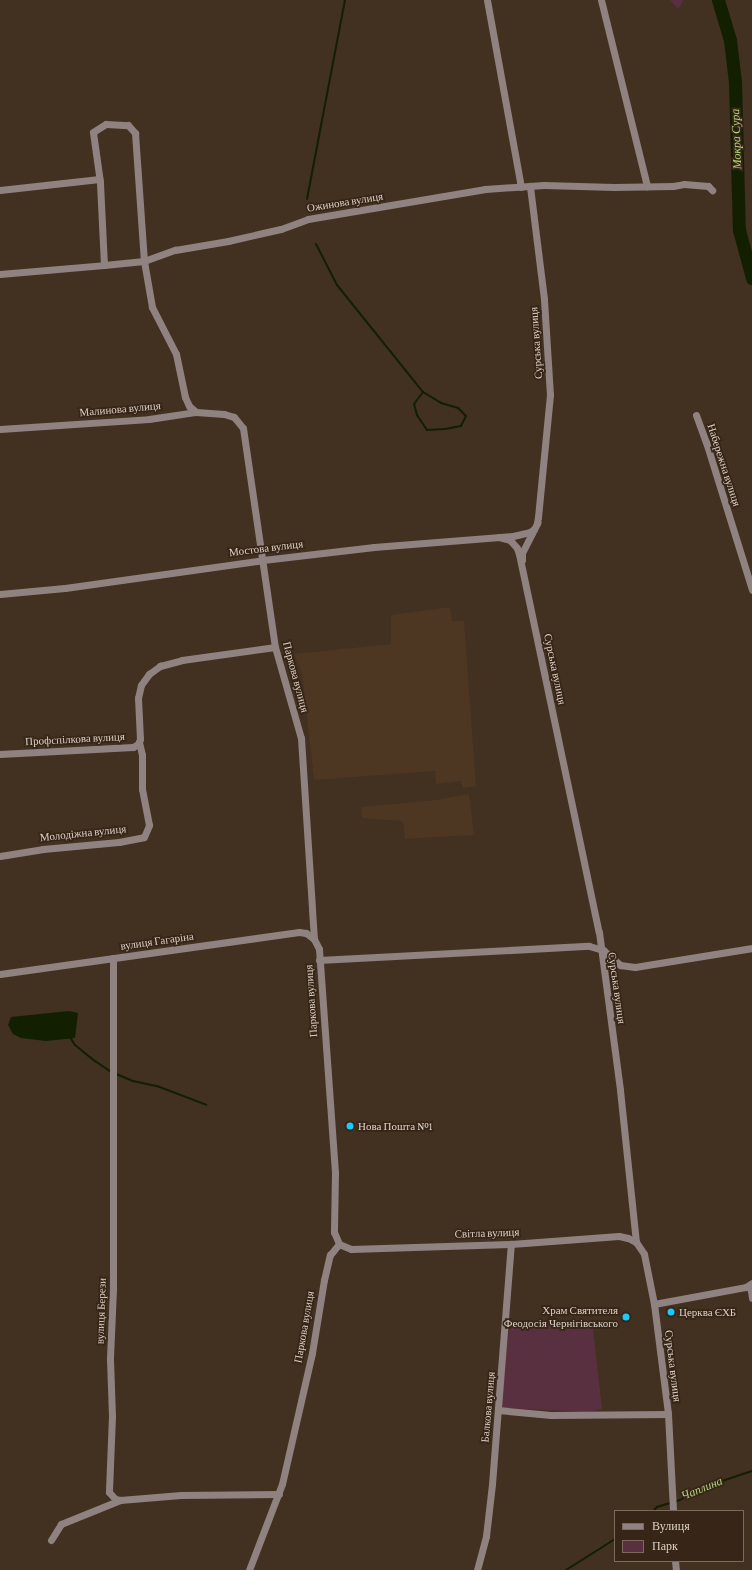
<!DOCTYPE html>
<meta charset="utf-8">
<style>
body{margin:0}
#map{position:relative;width:752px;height:1570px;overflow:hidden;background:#423021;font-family:"Crimson Pro",serif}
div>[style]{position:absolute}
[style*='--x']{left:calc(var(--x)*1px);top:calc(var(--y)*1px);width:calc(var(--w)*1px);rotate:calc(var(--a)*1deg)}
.built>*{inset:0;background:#4d3622}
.green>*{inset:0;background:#59303f}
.water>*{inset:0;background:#131f01}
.stream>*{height:2px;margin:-1px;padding:0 1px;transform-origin:1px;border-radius:1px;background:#131f01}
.river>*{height:13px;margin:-6.5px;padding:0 6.5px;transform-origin:6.5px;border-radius:6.5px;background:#131f01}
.minor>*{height:7px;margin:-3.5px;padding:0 3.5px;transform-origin:3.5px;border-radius:3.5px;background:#8f8280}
.dots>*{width:11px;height:11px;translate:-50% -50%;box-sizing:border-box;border:2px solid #372617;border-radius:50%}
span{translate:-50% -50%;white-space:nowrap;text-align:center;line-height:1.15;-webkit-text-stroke:3.5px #372617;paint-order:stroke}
.street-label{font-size:11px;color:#dcd1c7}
.poi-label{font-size:11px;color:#dcd1c7}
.left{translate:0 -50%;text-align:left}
.right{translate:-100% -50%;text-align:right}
.water-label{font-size:12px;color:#b1d67e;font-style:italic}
.legend{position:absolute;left:614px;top:1510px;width:130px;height:52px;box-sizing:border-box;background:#372617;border:1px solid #796a5d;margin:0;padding:5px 7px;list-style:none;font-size:12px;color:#dcd1c7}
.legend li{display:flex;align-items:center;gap:8px;height:20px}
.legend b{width:20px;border:1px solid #796a5d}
</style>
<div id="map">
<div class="built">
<i style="clip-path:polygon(450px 607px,452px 621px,464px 621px,476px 786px,463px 788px,461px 781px,436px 784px,435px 771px,314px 780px,302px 673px,294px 654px,391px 644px,391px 615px)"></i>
<i style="clip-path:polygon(469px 794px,474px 835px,405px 839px,403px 821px,362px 818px,361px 807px,435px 800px)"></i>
</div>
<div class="green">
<i style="clip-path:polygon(670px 0,683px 0,682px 3px,678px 9px)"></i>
<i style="clip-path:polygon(592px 1320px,602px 1409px,588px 1412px,501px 1408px,509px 1323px)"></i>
</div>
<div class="water">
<i style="clip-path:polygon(69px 1011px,78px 1013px,75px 1038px,46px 1041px,21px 1038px,13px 1034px,8px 1025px,11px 1017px)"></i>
</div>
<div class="stream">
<i style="--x:307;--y:199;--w:203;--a:-79.2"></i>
<i style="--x:316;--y:244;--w:46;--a:62.9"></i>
<i style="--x:337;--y:285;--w:137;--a:51.2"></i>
<i style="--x:423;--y:392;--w:21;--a:31"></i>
<i style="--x:441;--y:403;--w:18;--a:16"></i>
<i style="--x:458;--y:408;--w:11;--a:45"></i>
<i style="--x:466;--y:416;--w:11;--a:117"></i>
<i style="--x:461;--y:426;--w:16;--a:169"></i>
<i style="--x:445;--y:429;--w:18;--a:177"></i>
<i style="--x:427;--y:430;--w:18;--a:-124"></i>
<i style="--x:417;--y:415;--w:11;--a:-105"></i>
<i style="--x:414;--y:404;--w:15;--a:-53"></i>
<i style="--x:70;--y:1037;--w:9;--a:58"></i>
<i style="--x:75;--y:1045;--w:26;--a:39"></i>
<i style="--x:95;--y:1061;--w:18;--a:34"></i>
<i style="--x:114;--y:1073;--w:21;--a:23"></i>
<i style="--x:133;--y:1081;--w:25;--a:12"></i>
<i style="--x:157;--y:1086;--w:53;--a:20.8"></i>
<i style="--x:653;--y:1511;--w:6;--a:-45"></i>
<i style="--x:657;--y:1507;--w:24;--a:-17"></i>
<i style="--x:680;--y:1500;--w:21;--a:-31"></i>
<i style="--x:698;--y:1489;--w:57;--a:-18.4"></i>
<i style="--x:566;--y:1570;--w:58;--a:-32.3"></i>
</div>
<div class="river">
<i style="--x:718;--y:0;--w:42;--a:73.3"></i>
<i style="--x:730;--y:40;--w:42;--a:83.2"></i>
<i style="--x:735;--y:82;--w:148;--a:88.5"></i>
<i style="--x:739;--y:230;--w:50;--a:74.8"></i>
</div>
<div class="minor">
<i style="--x:487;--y:0;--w:190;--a:79.7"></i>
<i style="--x:601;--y:0;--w:192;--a:76.1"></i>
<i style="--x:0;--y:190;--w:100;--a:-6.3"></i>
<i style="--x:0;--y:274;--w:104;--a:-4.9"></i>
<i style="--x:196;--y:412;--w:9;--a:-139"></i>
<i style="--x:189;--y:406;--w:10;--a:-114"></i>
<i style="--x:185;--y:397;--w:44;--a:-101.8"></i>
<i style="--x:176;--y:354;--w:53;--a:-117.1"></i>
<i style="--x:152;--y:307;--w:47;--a:-99.9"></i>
<i style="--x:144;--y:261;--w:40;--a:174.3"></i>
<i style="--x:104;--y:265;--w:83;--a:-92.8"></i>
<i style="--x:100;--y:182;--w:50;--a:-98"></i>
<i style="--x:93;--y:132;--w:15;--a:-32"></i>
<i style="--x:106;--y:124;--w:22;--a:3"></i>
<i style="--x:128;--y:125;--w:11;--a:49"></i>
<i style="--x:135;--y:133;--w:128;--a:86"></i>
<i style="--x:144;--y:261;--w:33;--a:-20"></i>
<i style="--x:175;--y:250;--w:54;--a:-9.6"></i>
<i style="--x:228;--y:241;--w:54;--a:-12.8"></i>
<i style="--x:281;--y:229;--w:29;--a:-20"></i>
<i style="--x:308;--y:219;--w:180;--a:-9.6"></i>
<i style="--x:485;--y:189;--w:59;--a:-3.9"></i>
<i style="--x:544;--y:185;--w:70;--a:1.6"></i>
<i style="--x:614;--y:187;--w:59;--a:-1"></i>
<i style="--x:673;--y:186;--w:11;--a:-10"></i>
<i style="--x:684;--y:184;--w:24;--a:5"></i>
<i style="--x:708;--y:186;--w:6;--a:45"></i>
<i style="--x:696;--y:415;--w:29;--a:70"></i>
<i style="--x:706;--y:442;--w:155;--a:72.7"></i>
<i style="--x:0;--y:429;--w:149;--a:-3.8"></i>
<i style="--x:149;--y:419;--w:48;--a:-8.5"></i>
<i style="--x:196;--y:412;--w:28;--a:4"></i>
<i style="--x:224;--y:414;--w:10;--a:17"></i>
<i style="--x:234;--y:417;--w:14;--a:51"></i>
<i style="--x:243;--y:428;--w:221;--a:81.7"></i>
<i style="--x:275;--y:647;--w:95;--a:74.1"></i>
<i style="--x:301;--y:738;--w:172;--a:86.3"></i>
<i style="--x:312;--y:910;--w:29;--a:86"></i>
<i style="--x:314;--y:939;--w:11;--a:63"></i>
<i style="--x:319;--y:949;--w:225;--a:85.9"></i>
<i style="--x:335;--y:1173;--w:59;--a:91"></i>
<i style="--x:334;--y:1232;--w:13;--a:67"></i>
<i style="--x:339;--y:1244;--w:13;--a:23"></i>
<i style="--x:351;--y:1249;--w:160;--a:-1.8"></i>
<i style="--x:511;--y:1244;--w:108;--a:-4.2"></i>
<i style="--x:619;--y:1236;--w:9;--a:13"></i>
<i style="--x:628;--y:1238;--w:9;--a:27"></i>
<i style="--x:499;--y:537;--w:11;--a:15"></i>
<i style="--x:510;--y:540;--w:11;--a:49"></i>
<i style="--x:517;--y:548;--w:6;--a:72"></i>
<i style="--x:519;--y:554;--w:386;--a:78.1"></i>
<i style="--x:599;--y:932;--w:159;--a:82.4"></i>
<i style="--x:620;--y:1090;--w:153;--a:84"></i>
<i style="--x:636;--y:1242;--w:14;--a:56"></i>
<i style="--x:644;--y:1254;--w:51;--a:78.7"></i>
<i style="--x:654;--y:1304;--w:111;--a:82.7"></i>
<i style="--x:668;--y:1414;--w:97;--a:87"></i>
<i style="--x:522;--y:560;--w:7;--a:-90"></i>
<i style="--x:522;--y:553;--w:34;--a:-63"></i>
<i style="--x:537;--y:523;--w:6;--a:-81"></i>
<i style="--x:538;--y:517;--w:123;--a:-84.4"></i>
<i style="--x:550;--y:395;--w:96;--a:-93.6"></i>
<i style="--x:544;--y:299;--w:114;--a:-97.1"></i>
<i style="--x:0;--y:594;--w:65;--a:-5.3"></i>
<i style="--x:65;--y:588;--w:200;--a:-8"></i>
<i style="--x:263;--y:560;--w:112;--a:-6.7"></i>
<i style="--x:374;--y:547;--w:139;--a:-4.5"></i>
<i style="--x:513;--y:536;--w:17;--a:-13"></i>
<i style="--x:530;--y:532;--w:5;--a:-37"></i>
<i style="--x:0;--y:754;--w:133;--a:-3"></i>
<i style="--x:133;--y:747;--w:6;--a:-31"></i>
<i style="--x:138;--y:744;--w:5;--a:-68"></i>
<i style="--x:140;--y:739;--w:41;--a:-92.8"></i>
<i style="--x:138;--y:698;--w:13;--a:-77"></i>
<i style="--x:141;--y:685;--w:14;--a:-54"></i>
<i style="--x:149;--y:674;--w:14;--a:-36"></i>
<i style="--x:160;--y:666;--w:23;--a:-15"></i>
<i style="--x:182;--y:660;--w:94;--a:-8"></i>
<i style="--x:0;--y:856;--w:44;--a:-9.2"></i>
<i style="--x:43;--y:849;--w:76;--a:-5.3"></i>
<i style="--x:119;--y:842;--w:25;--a:-11"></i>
<i style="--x:144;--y:837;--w:13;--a:-67"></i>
<i style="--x:149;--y:825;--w:37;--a:-101"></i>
<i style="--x:142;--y:789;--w:34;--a:-90"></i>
<i style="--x:142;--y:755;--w:13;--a:-103"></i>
<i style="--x:113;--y:958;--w:331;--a:90"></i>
<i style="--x:113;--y:1289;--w:70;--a:92.5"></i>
<i style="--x:110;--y:1359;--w:57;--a:88"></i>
<i style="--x:112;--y:1416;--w:76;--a:92.3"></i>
<i style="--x:109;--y:1492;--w:9;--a:49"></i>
<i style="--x:115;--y:1499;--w:5;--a:11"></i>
<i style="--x:120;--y:1500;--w:61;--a:-4.7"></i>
<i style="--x:181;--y:1495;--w:98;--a:-0.6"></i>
<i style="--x:319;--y:960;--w:270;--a:-3"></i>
<i style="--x:589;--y:946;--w:15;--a:16"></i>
<i style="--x:603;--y:950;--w:23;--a:41"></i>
<i style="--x:620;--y:965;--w:15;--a:8"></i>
<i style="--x:635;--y:967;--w:119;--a:-9.2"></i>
<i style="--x:0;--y:974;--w:302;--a:-8"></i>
<i style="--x:299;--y:932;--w:7;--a:8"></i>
<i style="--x:306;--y:933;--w:10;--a:37"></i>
<i style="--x:750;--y:1285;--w:13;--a:81"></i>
<i style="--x:654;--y:1304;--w:94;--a:-10.5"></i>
<i style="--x:746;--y:1287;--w:7;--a:-34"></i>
<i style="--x:498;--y:1410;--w:53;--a:5.4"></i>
<i style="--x:551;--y:1415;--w:117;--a:-0.5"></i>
<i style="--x:51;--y:1540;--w:19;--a:-58"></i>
<i style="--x:61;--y:1524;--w:64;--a:-22.1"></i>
<i style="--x:675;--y:1561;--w:9;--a:84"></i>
<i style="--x:249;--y:1570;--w:92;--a:-69"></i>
<i style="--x:282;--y:1484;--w:134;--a:-77.1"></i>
<i style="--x:312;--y:1353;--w:74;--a:-80.7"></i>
<i style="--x:324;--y:1280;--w:26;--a:-77"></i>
<i style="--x:330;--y:1255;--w:14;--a:-51"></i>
<i style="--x:477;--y:1570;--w:35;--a:-75"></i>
<i style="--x:486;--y:1536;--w:52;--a:-83.4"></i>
<i style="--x:492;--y:1484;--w:241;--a:-85.5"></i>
</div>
<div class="dots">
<i style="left:350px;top:1126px;background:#1acafc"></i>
<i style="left:671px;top:1312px;background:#1acafc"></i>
<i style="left:626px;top:1317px;background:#1acafc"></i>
</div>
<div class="street-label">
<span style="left:345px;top:202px;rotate:-9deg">Ожинова вулиця</span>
<span style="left:536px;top:343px;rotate:-94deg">Сурська вулиця</span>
<span style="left:120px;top:409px;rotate:-5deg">Малинова вулиця</span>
<span style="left:724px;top:465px;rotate:72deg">Набережна вулиця</span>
<span style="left:266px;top:548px;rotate:-7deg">Мостова вулиця</span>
<span style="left:555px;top:669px;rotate:78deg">Сурська вулиця</span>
<span style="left:296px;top:677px;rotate:75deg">Паркова вулиця</span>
<span style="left:75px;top:739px;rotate:-3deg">Профспілкова вулиця</span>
<span style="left:83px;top:833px;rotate:-6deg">Молодіжна вулиця</span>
<span style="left:157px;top:941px;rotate:-8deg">вулиця Гагаріна</span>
<span style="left:617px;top:988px;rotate:82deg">Сурська вулиця</span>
<span style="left:311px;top:1001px;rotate:-94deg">Паркова вулиця</span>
<span style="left:487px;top:1233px;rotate:-2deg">Світла вулиця</span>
<span style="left:101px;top:1311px;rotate:-88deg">вулиця Берези</span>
<span style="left:304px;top:1327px;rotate:-80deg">Паркова вулиця</span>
<span style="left:673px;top:1366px;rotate:83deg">Сурська вулиця</span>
<span style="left:488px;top:1407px;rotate:-85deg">Балкова вулиця</span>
</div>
<div class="poi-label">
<span class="left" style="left:358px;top:1126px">Нова Пошта №1</span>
<span class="right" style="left:618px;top:1317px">Храм Святителя<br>Феодосія Чернігівського</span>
<span class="left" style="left:679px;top:1312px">Церква ЄХБ</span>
</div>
<div class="water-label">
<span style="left:737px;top:139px;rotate:-92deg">Мокра Сура</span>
<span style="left:702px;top:1489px;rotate:-22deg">Чаплина</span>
</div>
<ul class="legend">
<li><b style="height:5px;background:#8f8280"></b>Вулиця</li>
<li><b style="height:11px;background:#59303f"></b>Парк</li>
</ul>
</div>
